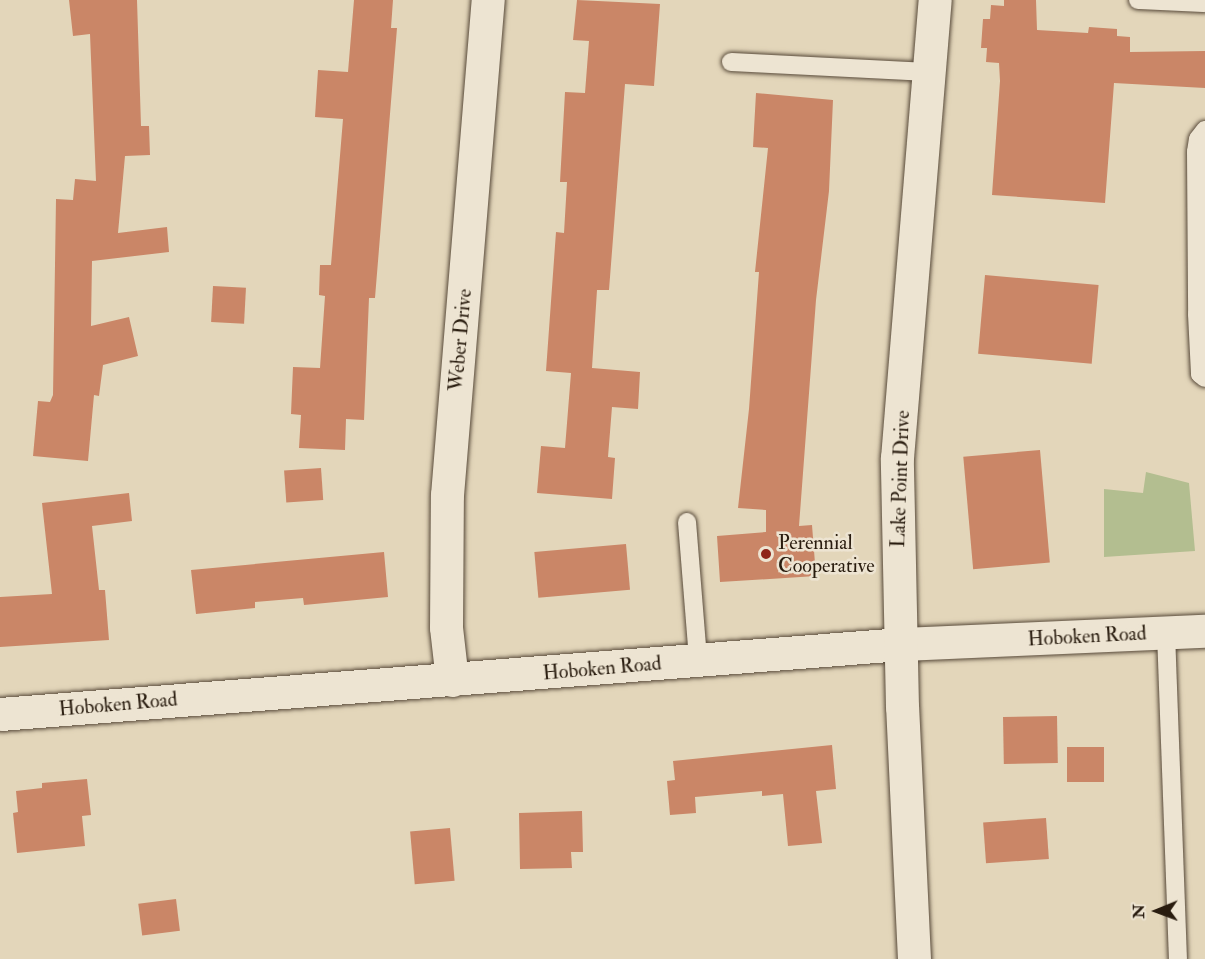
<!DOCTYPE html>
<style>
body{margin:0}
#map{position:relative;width:1205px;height:959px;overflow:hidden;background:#e3d6ba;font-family:"IM FELL Double Pica",serif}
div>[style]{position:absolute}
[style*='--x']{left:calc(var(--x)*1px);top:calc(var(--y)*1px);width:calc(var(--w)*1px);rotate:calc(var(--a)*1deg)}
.green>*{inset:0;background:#b3be90}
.building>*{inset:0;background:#ca8667;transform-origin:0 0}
.roads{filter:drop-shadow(0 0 2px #584a3a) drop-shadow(0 0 2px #584a3a)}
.lane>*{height:18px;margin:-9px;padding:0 9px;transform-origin:9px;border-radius:9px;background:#ede4d2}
.street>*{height:33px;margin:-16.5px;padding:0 16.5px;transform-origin:16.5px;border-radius:16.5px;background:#ede4d2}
.dots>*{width:16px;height:16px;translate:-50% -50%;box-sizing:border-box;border:3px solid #ede4d2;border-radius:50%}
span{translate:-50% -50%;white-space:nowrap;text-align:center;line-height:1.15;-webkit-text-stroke:5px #ede4d2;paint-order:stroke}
.street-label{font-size:20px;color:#291c0f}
.poi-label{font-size:20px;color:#291c0f}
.left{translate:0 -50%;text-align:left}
.north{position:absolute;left:1127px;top:881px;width:60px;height:60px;-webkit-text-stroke:4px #ede4d2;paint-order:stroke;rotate:269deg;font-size:16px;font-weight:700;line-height:24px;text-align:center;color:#291c0f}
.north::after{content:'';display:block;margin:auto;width:21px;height:27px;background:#291c0f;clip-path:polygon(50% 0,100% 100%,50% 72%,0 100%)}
</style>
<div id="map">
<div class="green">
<i style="clip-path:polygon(1146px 472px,1189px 483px,1195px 551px,1104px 557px,1104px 489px,1143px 493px)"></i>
</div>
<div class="building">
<i style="clip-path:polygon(69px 0,137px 0,141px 126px,149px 126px,150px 155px,125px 156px,118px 233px,167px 227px,169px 252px,92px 261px,91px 326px,129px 317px,138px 356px,103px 365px,99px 396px,94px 395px,88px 461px,33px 456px,38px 401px,50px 402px,53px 395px,56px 199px,73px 200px,75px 179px,96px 181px,90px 34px,73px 36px)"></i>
<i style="clip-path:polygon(354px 0,393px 0,391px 28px,397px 28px,375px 298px,369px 298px,364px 420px,346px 419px,345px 450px,299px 448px,301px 415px,291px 414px,293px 367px,320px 368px,325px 296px,319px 295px,320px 265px,331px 265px,343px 119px,315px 117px,318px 70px,348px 72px)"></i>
<i style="clip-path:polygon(577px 0,660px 4px,654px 86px,625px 84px,609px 290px,597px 290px,592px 368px,640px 372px,638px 409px,612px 407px,608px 457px,615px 458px,612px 499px,537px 493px,541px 446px,565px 448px,571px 373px,546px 371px,556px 232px,564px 233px,567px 182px,560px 182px,565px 92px,585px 93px,589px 41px,573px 40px)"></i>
<i style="clip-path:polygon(1004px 0,1036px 0,1037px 30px,1088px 33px,1089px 27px,1117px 29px,1117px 36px,1130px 37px,1130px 52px,1205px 51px,1205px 88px,1114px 83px,1105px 203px,992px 195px,1000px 81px,999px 63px,986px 62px,987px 48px,981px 48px,983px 19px,990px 19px,991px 5px,1004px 6px)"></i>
<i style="clip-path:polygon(756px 93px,833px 100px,829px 191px,816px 300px,799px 526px,812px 525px,816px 576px,720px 582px,717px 536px,766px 532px,766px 510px,738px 508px,749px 409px,759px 272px,755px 272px,768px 148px,753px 147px)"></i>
<i style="left:985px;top:275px;width:114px;height:79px;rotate:5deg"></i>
<i style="left:213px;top:286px;width:33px;height:36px;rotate:3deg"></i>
<i style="left:1040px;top:450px;width:113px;height:77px;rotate:85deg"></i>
<i style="left:321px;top:468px;width:32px;height:37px;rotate:86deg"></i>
<i style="clip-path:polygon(129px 493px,132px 521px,92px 526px,99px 590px,105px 590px,109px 640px,0 647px,0 597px,52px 594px,42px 503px)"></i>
<i style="left:626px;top:544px;width:46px;height:92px;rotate:85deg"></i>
<i style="clip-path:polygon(384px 552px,388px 597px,304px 605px,303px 598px,255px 602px,255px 608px,196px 614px,191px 570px)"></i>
<i style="left:1057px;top:716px;width:47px;height:54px;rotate:89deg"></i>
<i style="clip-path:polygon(832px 745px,836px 789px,816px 791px,822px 843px,788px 846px,783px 794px,762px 796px,762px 791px,695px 797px,696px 813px,670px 815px,667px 781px,675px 780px,673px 761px)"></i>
<i style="left:1067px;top:747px;width:37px;height:35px"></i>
<i style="clip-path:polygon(87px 779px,91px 815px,82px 816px,85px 846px,17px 853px,13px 813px,18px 812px,16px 791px,42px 788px,42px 783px)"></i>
<i style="clip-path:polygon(582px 811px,583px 852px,571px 852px,572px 868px,520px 869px,519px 813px)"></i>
<i style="left:1046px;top:818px;width:41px;height:63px;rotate:86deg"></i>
<i style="left:450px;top:828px;width:53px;height:40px;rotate:85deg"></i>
<i style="left:176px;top:899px;width:32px;height:38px;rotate:83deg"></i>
</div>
<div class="roads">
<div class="lane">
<i style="--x:1138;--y:0;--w:67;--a:2.6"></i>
<i style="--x:731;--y:62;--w:198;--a:2.9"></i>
<i style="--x:1205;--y:130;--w:11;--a:128"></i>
<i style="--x:1198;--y:139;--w:13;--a:99"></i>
<i style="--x:1196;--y:152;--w:162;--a:89.6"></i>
<i style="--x:1197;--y:314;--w:60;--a:87.1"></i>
<i style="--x:1200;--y:374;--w:6;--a:39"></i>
<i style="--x:687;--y:522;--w:138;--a:85.4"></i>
<i style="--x:1166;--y:633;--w:326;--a:87.9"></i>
</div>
<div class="street">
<i style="--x:452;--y:680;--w:53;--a:-96.5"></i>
<i style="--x:446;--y:627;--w:132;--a:-89.6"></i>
<i style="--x:447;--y:495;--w:497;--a:-85.3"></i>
<i style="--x:0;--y:714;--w:905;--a:-4.44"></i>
<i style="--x:902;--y:644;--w:303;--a:-2.5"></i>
<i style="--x:914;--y:959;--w:252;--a:-92.7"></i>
<i style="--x:902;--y:707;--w:249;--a:-91.2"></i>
<i style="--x:897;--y:458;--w:460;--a:-85.3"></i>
</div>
</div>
<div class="dots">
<i style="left:766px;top:554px;background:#8f2418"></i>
</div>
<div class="street-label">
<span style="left:460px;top:340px;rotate:-85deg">Weber Drive</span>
<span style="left:900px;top:479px;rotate:-88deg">Lake Point Drive</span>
<span style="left:1087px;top:636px;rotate:-3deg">Hoboken Road</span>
<span style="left:602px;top:668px;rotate:-5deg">Hoboken Road</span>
<span style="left:118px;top:704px;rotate:-5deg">Hoboken Road</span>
</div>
<div class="poi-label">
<span class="left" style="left:778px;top:554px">Perennial<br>Cooperative</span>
</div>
<div class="north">N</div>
</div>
